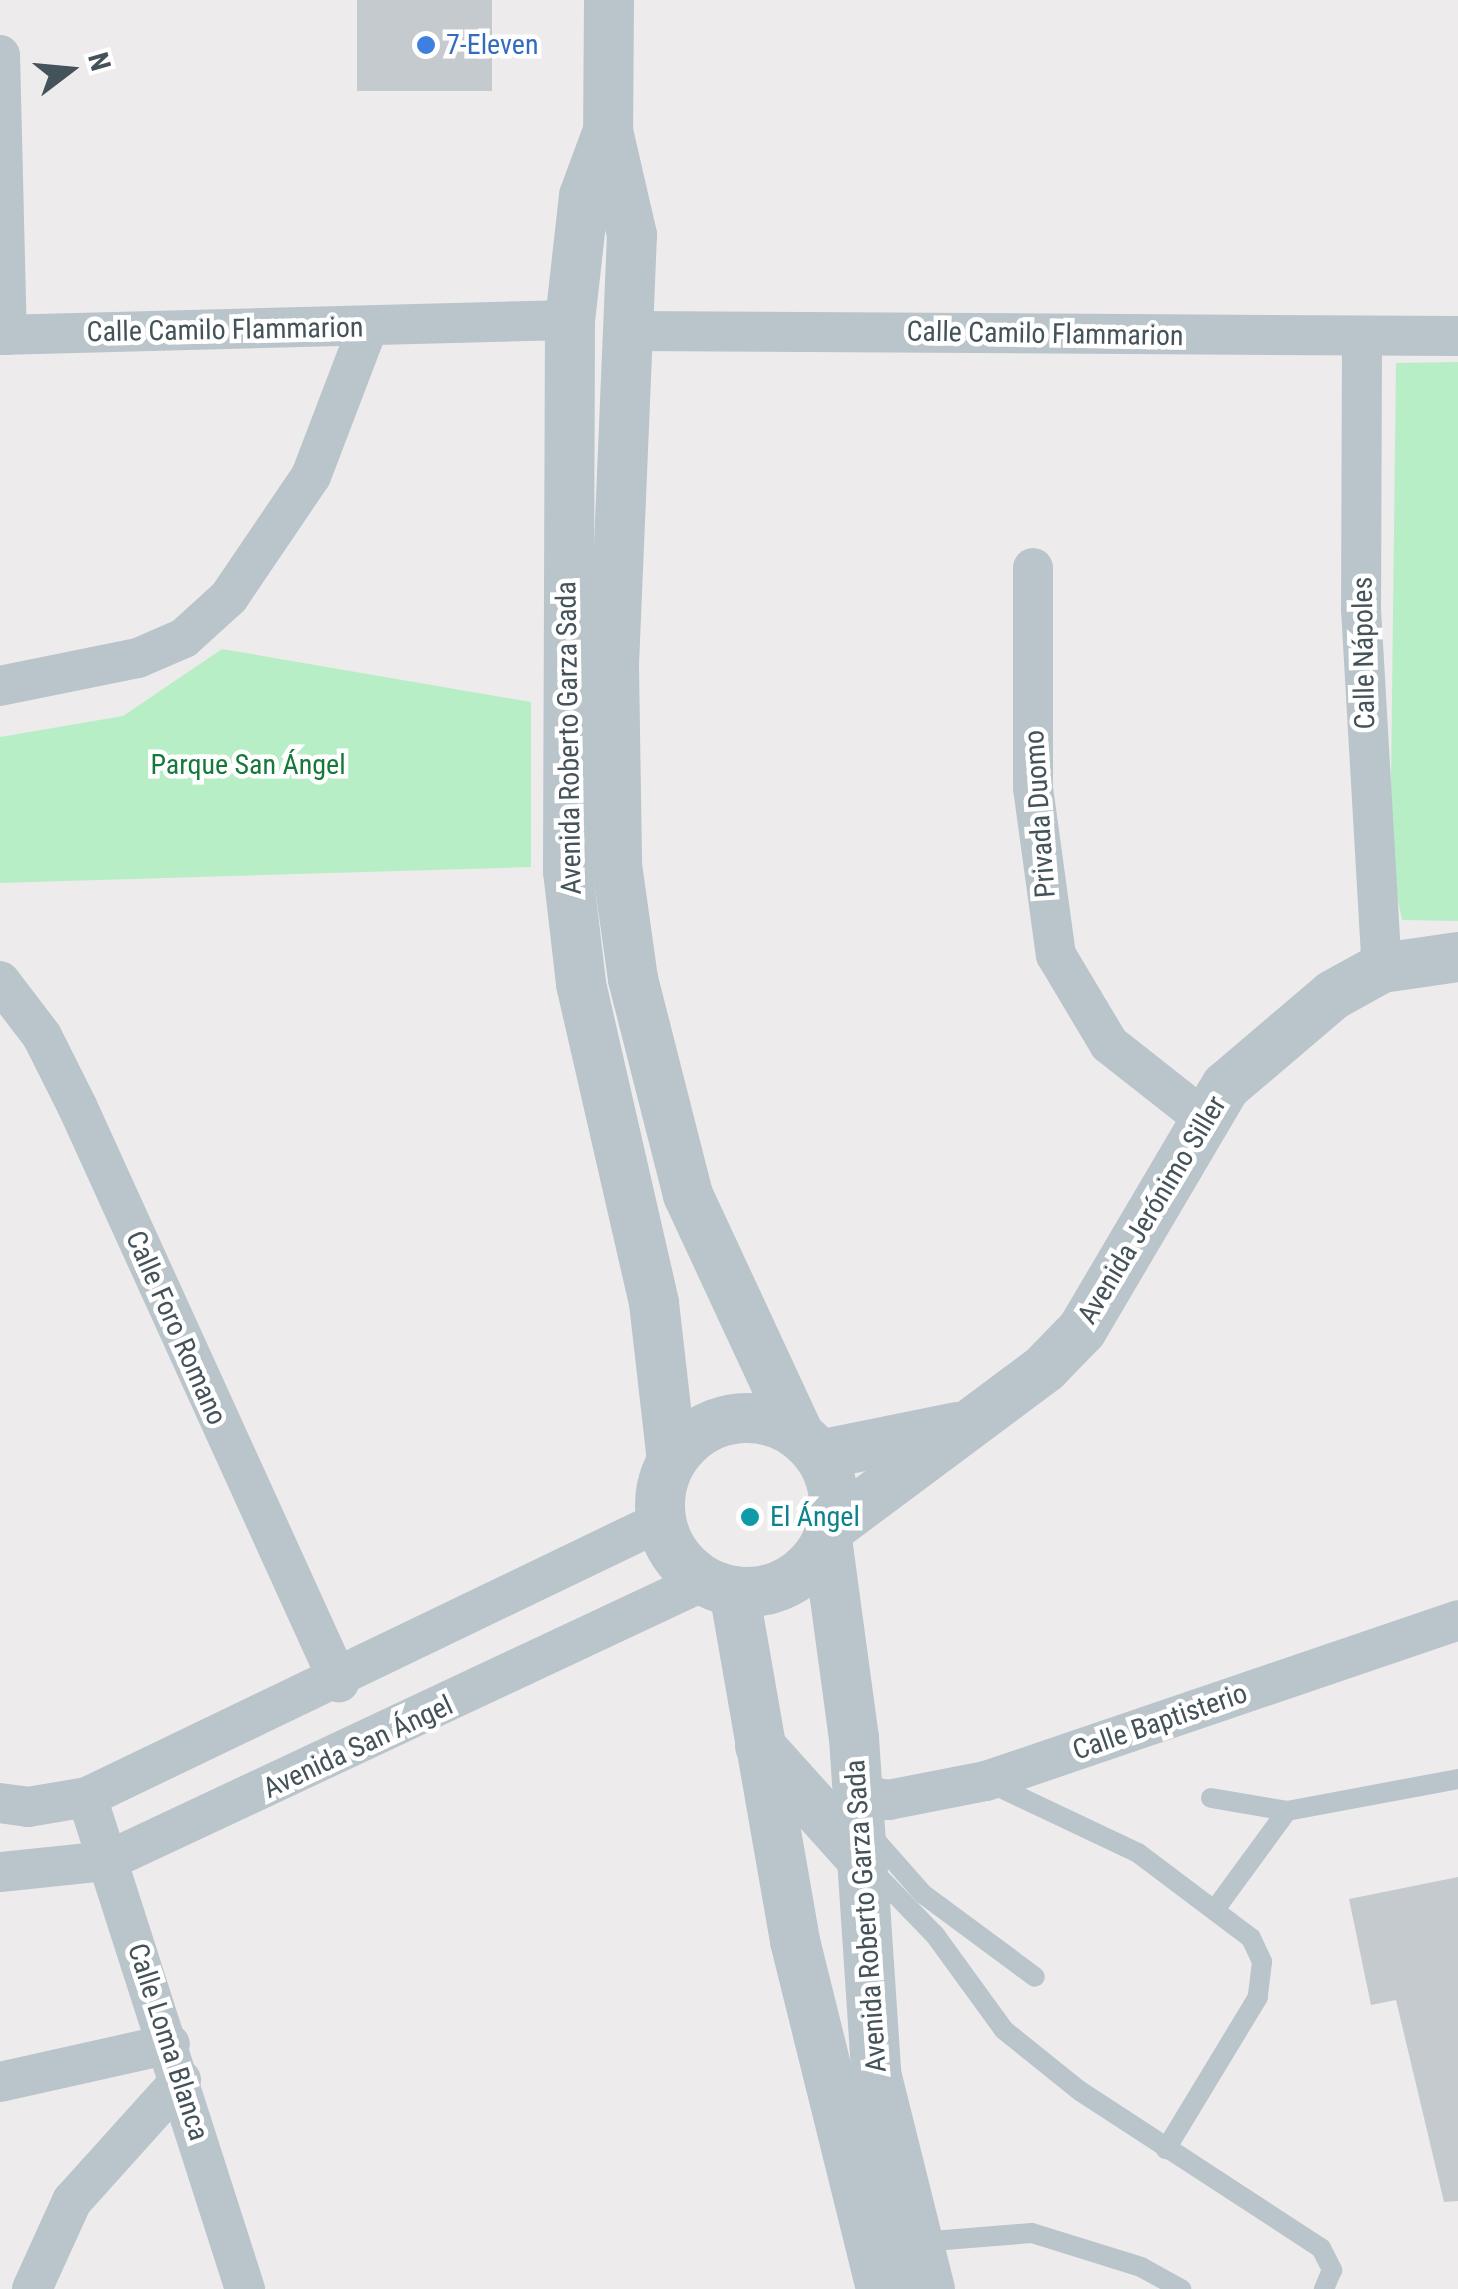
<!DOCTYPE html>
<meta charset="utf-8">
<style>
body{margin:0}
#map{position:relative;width:1458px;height:2289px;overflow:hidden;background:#eeebec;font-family:"Roboto Condensed",sans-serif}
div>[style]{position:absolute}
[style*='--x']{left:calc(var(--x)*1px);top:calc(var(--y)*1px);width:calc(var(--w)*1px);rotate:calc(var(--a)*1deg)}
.green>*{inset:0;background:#b8eec6}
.building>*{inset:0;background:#c5cacf;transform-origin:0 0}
.service>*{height:20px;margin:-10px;padding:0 10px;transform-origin:10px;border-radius:10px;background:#b9c5cb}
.minor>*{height:40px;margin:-20px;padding:0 20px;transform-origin:20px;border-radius:20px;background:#b9c5cb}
.tertiary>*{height:50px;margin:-25px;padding:0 25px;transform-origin:25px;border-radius:25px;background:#b9c5cb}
.tertiary>.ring{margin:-25px;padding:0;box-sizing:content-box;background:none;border:50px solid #b9c5cb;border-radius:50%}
.dots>*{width:28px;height:28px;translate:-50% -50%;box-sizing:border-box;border:5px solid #fff;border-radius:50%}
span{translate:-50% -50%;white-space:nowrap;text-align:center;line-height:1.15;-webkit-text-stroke:9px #fff;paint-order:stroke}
.shop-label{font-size:28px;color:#366cbe}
.left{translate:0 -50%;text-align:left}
.street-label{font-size:28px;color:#445259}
.park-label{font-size:28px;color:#16783a}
.culture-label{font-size:28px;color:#0d838f}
.north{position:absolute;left:20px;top:20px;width:100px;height:100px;-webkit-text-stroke:8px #fff;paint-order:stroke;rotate:74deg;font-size:28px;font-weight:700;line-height:40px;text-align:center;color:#445259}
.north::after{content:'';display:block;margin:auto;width:35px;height:45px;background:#445259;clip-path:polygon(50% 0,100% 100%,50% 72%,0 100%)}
</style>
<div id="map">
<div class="green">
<i style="clip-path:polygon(1458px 362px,1458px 921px,1402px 920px,1390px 864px,1396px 363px)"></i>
<i style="clip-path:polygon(222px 649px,531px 702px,531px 867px,0 883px,0 737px,123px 716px)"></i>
</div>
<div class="building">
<i style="left:357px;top:0;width:135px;height:91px"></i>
<i style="clip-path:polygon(1458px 1877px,1458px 2201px,1444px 2202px,1396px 2000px,1371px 2005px,1349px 1899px)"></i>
</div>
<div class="service">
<i style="--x:988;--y:1782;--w:166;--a:25.3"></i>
<i style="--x:1138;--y:1853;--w:141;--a:37"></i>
<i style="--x:1251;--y:1938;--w:26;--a:65"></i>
<i style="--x:1262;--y:1962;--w:35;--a:97"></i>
<i style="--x:1258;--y:1997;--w:178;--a:121.2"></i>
<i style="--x:1211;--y:1798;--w:77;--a:9.7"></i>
<i style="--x:1287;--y:1811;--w:174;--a:-10.6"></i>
<i style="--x:871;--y:1835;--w:79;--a:48.6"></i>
<i style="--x:923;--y:1894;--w:139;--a:36.5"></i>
<i style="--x:869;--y:1867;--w:95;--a:45.9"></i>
<i style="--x:935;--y:1935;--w:117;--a:54"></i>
<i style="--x:1004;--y:2030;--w:97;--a:38.8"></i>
<i style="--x:1080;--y:2091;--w:288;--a:33.1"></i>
<i style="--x:1321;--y:2248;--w:25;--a:63"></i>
<i style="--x:1332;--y:2270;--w:21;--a:113"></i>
<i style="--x:1216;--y:1908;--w:120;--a:-53.8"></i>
<i style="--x:920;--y:2242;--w:112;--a:-4.6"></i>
<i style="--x:1032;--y:2233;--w:114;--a:17.3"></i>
<i style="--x:1141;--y:2267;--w:46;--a:28.8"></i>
</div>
<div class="minor">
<i style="--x:0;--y:55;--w:280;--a:88.6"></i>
<i style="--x:632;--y:331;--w:826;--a:0.35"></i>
<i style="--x:0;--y:335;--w:570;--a:-1.51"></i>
<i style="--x:1362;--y:337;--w:272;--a:90.2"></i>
<i style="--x:1361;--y:609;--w:360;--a:86.7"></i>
<i style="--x:1033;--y:568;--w:220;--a:90"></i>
<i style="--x:1033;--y:788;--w:169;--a:82.2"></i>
<i style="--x:1056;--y:955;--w:104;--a:59.2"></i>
<i style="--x:1109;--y:1044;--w:120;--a:38.2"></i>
<i style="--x:0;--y:686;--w:141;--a:-11.5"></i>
<i style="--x:138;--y:658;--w:50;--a:-23.5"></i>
<i style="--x:184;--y:638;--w:61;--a:-42.3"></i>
<i style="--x:229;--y:597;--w:146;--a:-55.9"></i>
<i style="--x:311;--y:476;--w:160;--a:-69.1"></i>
<i style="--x:0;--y:981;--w:69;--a:52.6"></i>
<i style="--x:42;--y:1036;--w:80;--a:63.4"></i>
<i style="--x:78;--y:1108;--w:631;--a:65.55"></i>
<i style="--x:857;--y:1794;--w:32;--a:11"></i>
<i style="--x:888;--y:1800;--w:100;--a:-11"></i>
<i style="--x:986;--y:1781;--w:499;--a:-18.8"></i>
<i style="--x:87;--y:1797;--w:517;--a:72.2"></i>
<i style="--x:0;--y:1803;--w:28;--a:8"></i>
<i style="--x:28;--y:1807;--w:60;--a:-9.6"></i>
<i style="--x:87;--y:1797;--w:637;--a:-25.68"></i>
<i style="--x:0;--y:1872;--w:108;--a:-5.9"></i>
<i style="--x:107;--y:1861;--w:659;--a:-25.13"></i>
<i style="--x:0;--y:2082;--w:174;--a:-12.6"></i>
<i style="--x:32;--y:2289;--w:97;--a:-65.6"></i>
<i style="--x:72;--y:2201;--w:163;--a:-48"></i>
</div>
<div class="tertiary">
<i style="--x:609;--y:0;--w:131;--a:90.4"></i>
<i style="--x:608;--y:131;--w:107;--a:77"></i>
<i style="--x:632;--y:235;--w:432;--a:92.4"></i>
<i style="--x:614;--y:667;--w:198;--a:89.1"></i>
<i style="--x:617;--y:865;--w:115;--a:82"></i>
<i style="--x:633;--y:979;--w:223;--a:75.7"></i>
<i style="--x:688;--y:1195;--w:264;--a:65.1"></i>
<i style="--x:608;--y:131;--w:69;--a:110.3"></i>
<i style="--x:584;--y:196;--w:125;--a:96.4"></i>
<i style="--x:570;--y:320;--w:551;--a:90.21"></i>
<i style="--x:568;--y:871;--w:114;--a:83.4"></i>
<i style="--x:581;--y:984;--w:327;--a:77.1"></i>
<i style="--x:654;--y:1303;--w:158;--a:83.5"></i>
<i class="ring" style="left:660px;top:1418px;width:124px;height:124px"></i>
<i style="--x:819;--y:1455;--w:141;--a:-11.5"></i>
<i style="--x:832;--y:1527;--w:266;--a:-36.7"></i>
<i style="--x:1045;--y:1368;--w:53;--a:-45.8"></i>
<i style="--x:1082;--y:1330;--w:283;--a:-59.5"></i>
<i style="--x:1226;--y:1086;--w:140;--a:-40.4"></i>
<i style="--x:1333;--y:995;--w:56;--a:-28.9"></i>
<i style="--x:1382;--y:968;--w:77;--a:-8.2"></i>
<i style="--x:827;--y:1539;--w:201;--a:82.3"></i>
<i style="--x:854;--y:1738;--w:336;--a:86.2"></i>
<i style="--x:876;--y:2073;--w:223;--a:76"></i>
<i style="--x:734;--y:1591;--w:355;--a:80.1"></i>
<i style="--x:795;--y:1941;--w:358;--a:76.1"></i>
<i style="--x:760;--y:1746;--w:151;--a:48"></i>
</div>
<div class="dots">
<i style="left:426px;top:45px;background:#3f7fe0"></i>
<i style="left:750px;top:1517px;background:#0f9aa8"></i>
</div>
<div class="shop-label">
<span class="left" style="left:446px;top:45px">7-Eleven</span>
</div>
<div class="street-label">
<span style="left:225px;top:330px;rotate:-1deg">Calle Camilo Flammarion</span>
<span style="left:1045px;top:334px;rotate:1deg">Calle Camilo Flammarion</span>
<span style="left:1364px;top:653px;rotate:-91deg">Calle Nápoles</span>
<span style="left:569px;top:738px;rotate:-91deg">Avenida Roberto Garza Sada</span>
<span style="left:1040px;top:814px;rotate:-94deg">Privada Duomo</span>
<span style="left:1152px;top:1210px;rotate:-59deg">Avenida Jerónimo Siller</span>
<span style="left:176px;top:1328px;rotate:66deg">Calle Foro Romano</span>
<span style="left:1160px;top:1722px;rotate:-19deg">Calle Baptisterio</span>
<span style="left:358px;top:1747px;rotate:-25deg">Avenida San Ángel</span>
<span style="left:866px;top:1916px;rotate:-94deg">Avenida Roberto Garza Sada</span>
<span style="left:168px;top:2042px;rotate:72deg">Calle Loma Blanca</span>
</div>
<div class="park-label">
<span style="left:248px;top:765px">Parque San Ángel</span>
</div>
<div class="culture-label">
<span class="left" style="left:770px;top:1517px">El Ángel</span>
</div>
<div class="north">N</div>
</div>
